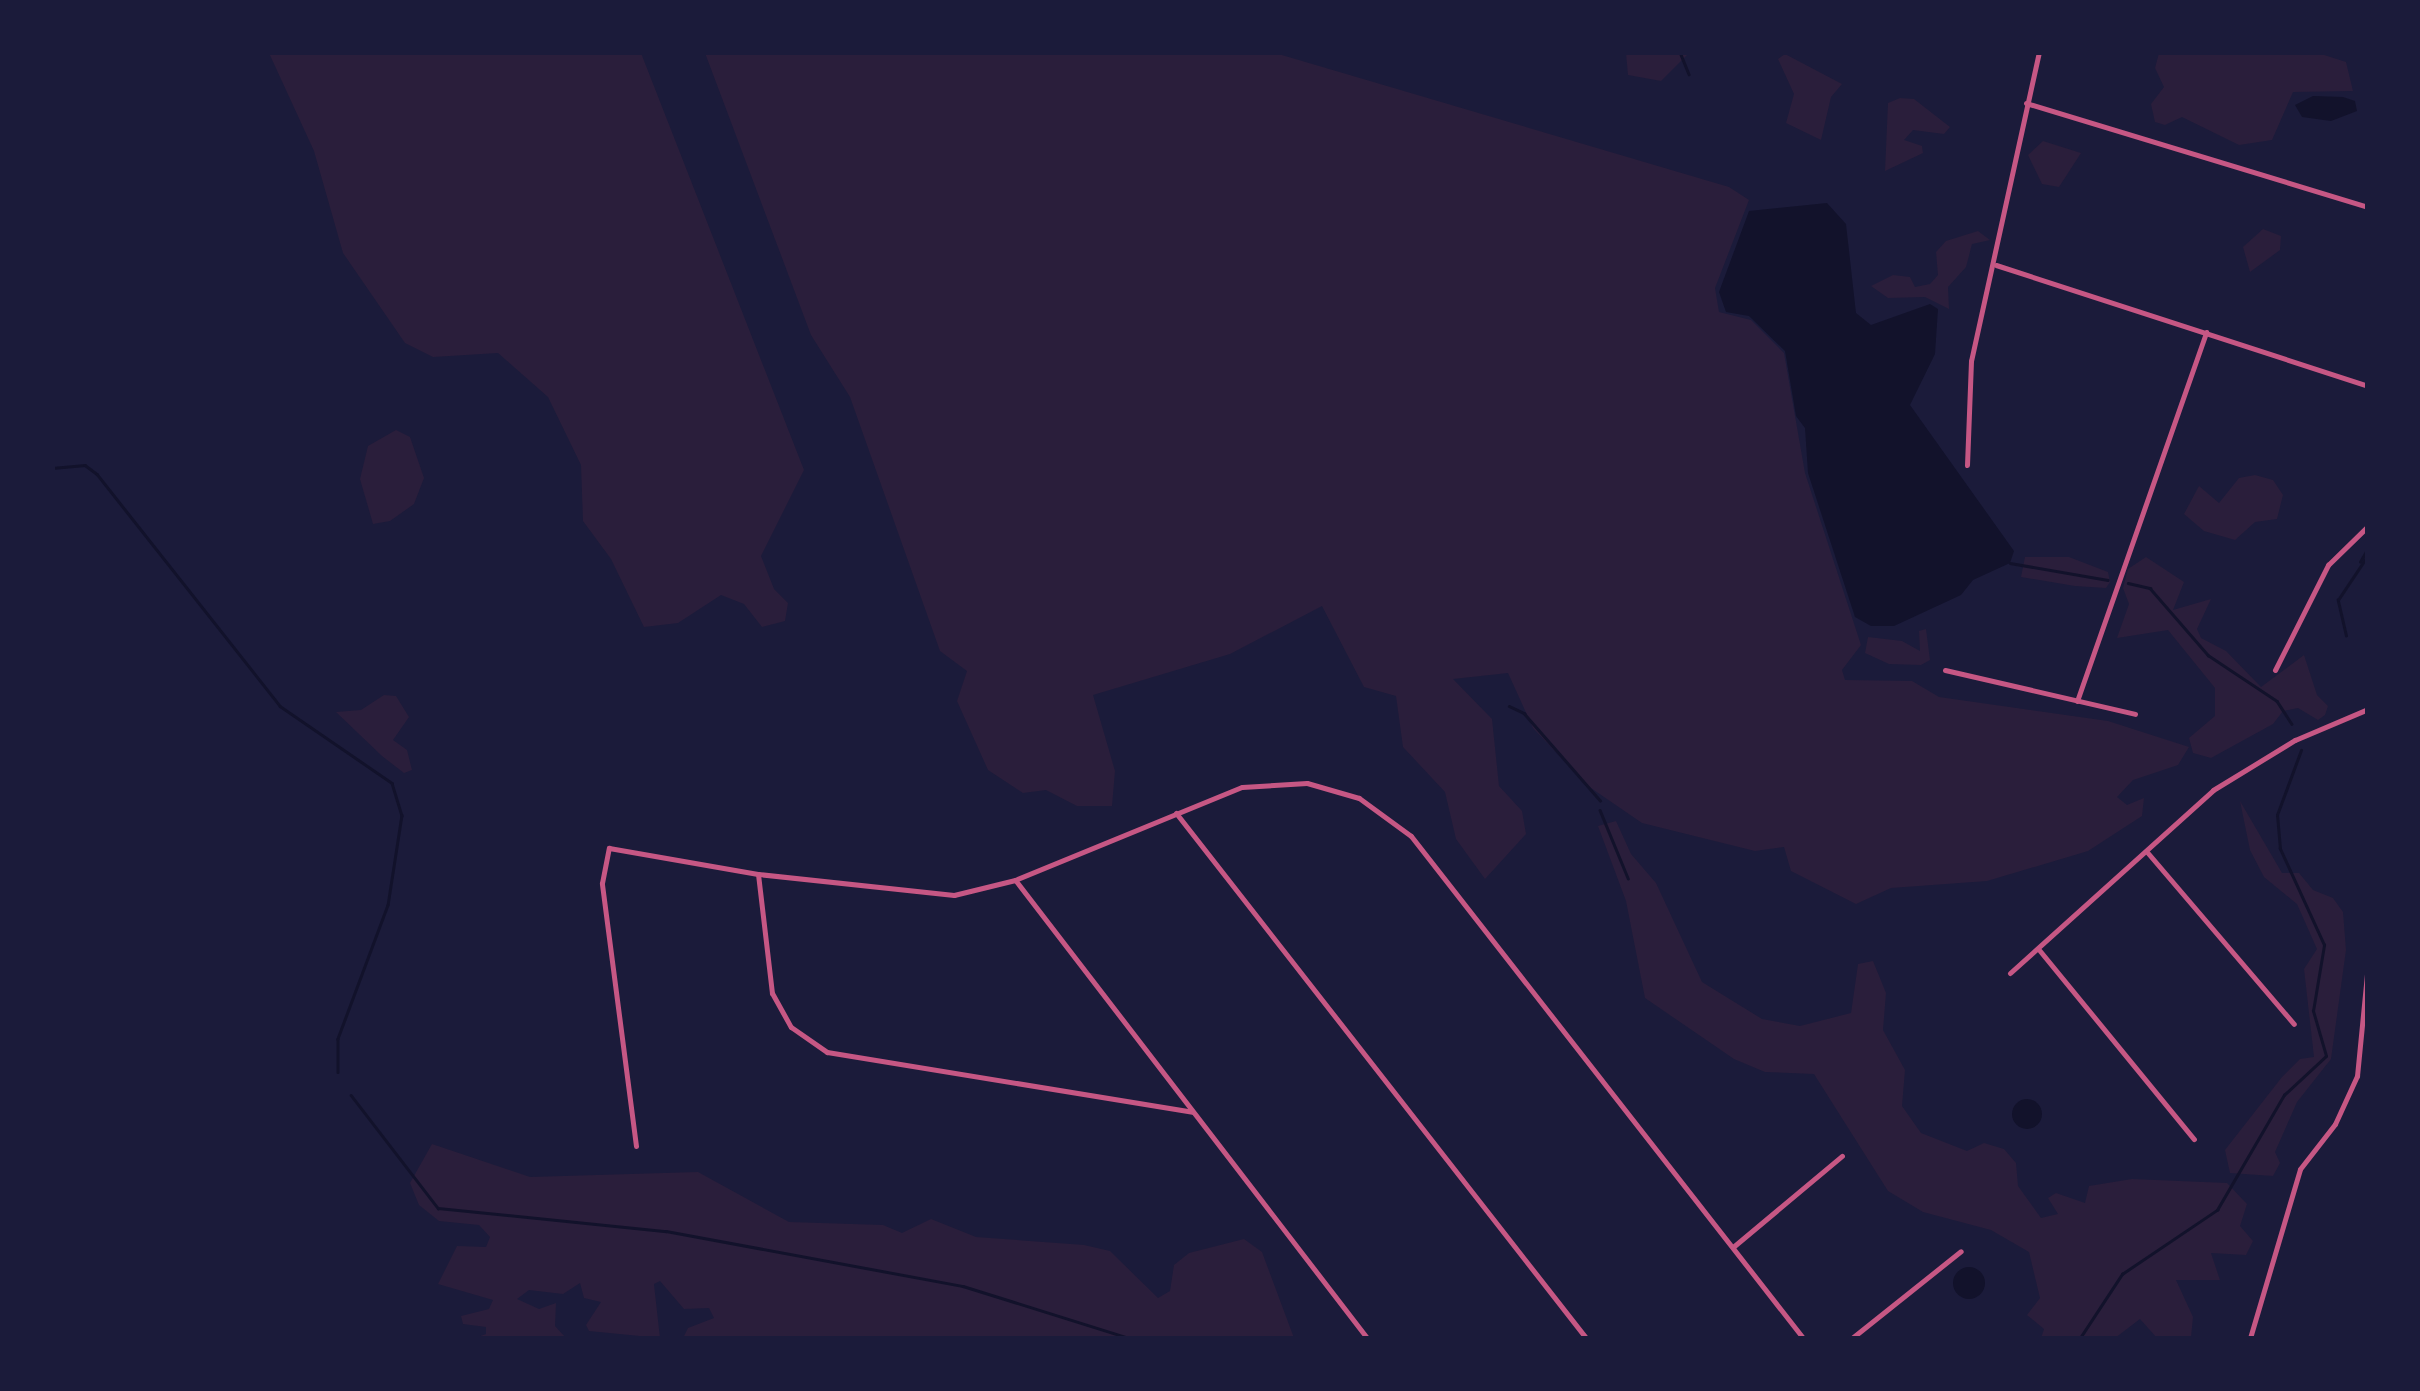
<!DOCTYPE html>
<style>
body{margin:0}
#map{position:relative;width:2420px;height:1391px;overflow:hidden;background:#1b1b3a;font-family:Montserrat,sans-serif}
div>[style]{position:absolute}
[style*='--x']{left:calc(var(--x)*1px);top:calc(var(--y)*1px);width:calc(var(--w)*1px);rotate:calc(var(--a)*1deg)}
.green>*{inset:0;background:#2a1e3b}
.water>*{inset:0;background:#12122b}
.round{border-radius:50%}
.stream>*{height:2.5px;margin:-1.25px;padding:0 1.25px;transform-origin:1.25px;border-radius:1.25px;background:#12122b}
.minor>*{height:5px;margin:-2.5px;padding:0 2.5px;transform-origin:2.5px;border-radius:2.5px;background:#c65784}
span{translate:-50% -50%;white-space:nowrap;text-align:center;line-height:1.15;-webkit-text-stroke:9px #1b1b3a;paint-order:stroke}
.frame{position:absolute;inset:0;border:55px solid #1b1b3a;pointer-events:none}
</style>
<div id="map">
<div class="green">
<i style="clip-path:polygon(269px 53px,641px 53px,804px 470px,761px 556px,774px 589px,788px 603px,785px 621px,762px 627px,744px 604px,721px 595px,678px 623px,644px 627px,611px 559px,583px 521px,581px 465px,548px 397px,498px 353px,433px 357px,405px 343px,343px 253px,314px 151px)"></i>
<i style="clip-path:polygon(705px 53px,1275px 53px,1729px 187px,1749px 200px,1715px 288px,1719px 312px,1751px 320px,1784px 353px,1805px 473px,1861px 645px,1842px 670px,1845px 680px,1912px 681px,1939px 697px,2108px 721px,2189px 747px,2178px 765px,2133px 780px,2117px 797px,2127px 805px,2144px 798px,2142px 816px,2088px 851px,1987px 881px,1891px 888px,1856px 904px,1791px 871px,1784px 847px,1755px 851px,1642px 823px,1588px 786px,1533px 728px,1508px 673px,1453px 679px,1492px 719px,1499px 786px,1522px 811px,1526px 834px,1485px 879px,1456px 839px,1445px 792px,1403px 747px,1396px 696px,1364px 687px,1322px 606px,1230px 654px,1093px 695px,1115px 771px,1112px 806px,1077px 806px,1046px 790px,1023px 793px,988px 770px,957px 701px,967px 671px,940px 651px,850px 397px,811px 335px)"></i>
<i style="clip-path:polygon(1626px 53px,1626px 52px,1689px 53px,1661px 81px,1628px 75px)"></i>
<i style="clip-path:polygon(2159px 53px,2318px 53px,2346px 62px,2353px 91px,2293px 92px,2272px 140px,2239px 145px,2182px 117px,2165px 125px,2155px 122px,2151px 104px,2164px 87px,2155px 68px)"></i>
<i style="clip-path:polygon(1785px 54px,1842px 84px,1831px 97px,1821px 140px,1786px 123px,1794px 94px,1778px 59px)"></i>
<i style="clip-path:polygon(1900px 98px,1914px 99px,1950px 127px,1944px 134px,1913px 130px,1904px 140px,1922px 146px,1923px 153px,1885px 171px,1888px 103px)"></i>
<i style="clip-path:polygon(2043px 141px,2081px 153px,2059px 187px,2042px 184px,2028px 155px)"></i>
<i style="clip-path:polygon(2263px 229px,2281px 236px,2280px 250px,2250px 272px,2243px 247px)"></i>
<i style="clip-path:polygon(1978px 231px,1990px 240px,1972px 244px,1966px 267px,1948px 287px,1949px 309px,1925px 297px,1888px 298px,1871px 286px,1893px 275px,1910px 277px,1915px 287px,1930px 284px,1938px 275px,1936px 252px,1946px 241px)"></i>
<i style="clip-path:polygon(396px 430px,410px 437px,424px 478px,414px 504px,390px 521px,373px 524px,360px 479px,368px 446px)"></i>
<i style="clip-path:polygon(2255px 475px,2273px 480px,2283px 495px,2277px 519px,2255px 522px,2235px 540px,2204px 531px,2184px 514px,2199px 486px,2219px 503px,2239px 478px)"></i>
<i style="clip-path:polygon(2025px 557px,2069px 557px,2108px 572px,2110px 582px,2106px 588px,2075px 586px,2021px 577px)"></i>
<i style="clip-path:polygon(2146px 557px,2184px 582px,2173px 610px,2211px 599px,2197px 629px,2201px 638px,2226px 651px,2261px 687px,2304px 655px,2317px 695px,2328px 706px,2325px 715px,2318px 720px,2298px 708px,2283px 711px,2273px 724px,2211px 758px,2193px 753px,2189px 738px,2215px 716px,2215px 688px,2168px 630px,2117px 638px,2129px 604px,2123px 588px,2128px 569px)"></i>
<i style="clip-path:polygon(1926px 629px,1930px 660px,1921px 665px,1889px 664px,1865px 653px,1868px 637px,1902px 641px,1920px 651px,1919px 631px)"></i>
<i style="clip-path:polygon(384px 695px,396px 696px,409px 717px,393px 740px,407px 750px,412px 770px,404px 773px,382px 756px,336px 712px,361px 710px)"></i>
<i style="clip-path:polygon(2240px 801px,2282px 873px,2299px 873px,2313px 890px,2333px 898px,2343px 912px,2346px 950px,2331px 1059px,2297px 1102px,2275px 1152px,2280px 1163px,2273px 1176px,2230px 1173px,2225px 1150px,2282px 1077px,2300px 1059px,2314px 1057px,2304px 969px,2317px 949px,2297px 904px,2264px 877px,2250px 850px)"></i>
<i style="clip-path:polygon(1616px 821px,1631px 854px,1656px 883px,1702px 982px,1762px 1019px,1800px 1026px,1851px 1013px,1858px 964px,1873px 961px,1886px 993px,1883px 1030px,1905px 1070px,1902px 1106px,1921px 1133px,1967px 1151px,1984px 1143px,2004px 1149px,2016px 1163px,2018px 1186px,2041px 1218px,2058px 1214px,2048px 1198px,2056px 1193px,2085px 1203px,2089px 1186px,2132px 1179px,2227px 1183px,2247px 1204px,2240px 1226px,2253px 1241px,2246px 1255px,2211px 1253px,2220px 1280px,2176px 1280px,2193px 1317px,2191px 1338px,2157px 1338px,2140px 1319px,2115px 1338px,2041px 1338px,2044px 1329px,2027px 1315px,2040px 1298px,2029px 1252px,1991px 1230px,1923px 1212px,1888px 1191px,1814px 1074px,1765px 1072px,1734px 1059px,1645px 998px,1626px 901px,1598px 826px)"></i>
<i style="clip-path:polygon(432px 1144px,530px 1177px,698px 1172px,789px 1222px,883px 1225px,902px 1233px,931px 1219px,976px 1237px,1084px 1245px,1110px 1251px,1158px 1298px,1170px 1291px,1174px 1265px,1189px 1253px,1244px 1239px,1262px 1252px,1294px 1338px,683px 1338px,688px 1328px,714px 1318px,709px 1308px,684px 1309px,660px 1281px,654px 1284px,660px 1338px,589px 1331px,586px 1325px,601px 1302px,584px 1298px,580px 1283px,563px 1294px,529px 1290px,517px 1299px,539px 1309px,556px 1303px,555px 1326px,566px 1338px,475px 1338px,486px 1334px,486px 1327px,463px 1324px,461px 1316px,489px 1309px,493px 1300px,438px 1284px,457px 1246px,486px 1247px,490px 1237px,479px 1225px,439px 1221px,419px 1205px,410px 1183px)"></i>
</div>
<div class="water">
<i style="clip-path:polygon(2313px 96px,2343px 97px,2355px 101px,2357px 111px,2331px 121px,2302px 117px,2295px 105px)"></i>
<i style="clip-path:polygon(1827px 203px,1846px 224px,1856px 313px,1871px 325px,1930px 304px,1938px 309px,1935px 354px,1910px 405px,2014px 551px,2010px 563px,1973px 580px,1961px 595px,1894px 626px,1871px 626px,1855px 617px,1808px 473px,1805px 428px,1796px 416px,1785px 351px,1749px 316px,1726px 312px,1719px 292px,1749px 211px)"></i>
<i class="round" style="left:2012px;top:1099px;width:30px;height:30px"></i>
<i class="round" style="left:1953px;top:1267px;width:32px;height:32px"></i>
</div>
<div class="stream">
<i style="--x:1680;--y:52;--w:24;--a:68"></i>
<i style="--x:52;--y:468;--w:33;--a:-5"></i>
<i style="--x:85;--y:465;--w:15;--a:37"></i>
<i style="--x:97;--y:474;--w:295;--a:51.7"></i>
<i style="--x:280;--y:706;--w:136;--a:34.5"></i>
<i style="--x:392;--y:783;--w:34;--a:73"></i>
<i style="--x:402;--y:815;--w:91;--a:98.8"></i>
<i style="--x:388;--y:905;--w:143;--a:110.5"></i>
<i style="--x:338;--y:1039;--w:33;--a:90"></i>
<i style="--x:2360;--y:562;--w:16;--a:-60"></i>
<i style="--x:2010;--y:563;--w:99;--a:9.8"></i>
<i style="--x:2128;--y:583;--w:23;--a:13"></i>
<i style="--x:2150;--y:588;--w:89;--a:49.1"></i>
<i style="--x:2208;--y:655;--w:83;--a:33.7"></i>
<i style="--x:2277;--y:701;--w:27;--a:57"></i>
<i style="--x:2346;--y:636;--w:37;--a:-103"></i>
<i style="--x:2338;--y:600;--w:54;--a:-56.3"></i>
<i style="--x:1509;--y:706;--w:17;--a:25"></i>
<i style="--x:1524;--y:713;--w:116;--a:48.9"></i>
<i style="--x:1600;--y:810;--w:74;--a:67.6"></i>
<i style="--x:351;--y:1095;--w:143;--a:52.4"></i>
<i style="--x:438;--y:1208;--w:229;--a:5.8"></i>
<i style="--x:666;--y:1231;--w:302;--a:10.5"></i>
<i style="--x:963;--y:1286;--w:174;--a:17.4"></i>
<i style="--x:2080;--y:1338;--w:77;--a:-56.7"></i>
<i style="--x:2122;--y:1274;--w:115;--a:-34"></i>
<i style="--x:2217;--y:1210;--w:133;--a:-59.8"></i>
<i style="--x:2284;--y:1095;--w:57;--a:-42.9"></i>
<i style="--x:2326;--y:1056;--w:47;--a:-106.1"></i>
<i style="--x:2313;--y:1011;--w:67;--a:-80.5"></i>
<i style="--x:2324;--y:945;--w:106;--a:-114.6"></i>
<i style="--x:2280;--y:849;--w:34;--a:-95"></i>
<i style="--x:2277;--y:815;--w:69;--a:-69.7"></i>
</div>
<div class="minor">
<i style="--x:2026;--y:103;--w:357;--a:16.9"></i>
<i style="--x:1996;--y:265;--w:391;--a:18"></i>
<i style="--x:1967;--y:465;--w:104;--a:-87.8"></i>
<i style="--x:1971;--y:361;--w:316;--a:-77.6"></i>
<i style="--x:1945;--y:670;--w:195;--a:13"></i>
<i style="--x:2275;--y:670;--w:118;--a:-63.2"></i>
<i style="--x:2328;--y:565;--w:56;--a:-44.3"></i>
<i style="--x:2077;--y:701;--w:391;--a:-70.7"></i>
<i style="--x:1176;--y:813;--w:666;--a:52.01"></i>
<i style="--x:2147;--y:852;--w:226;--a:49.5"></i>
<i style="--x:758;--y:874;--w:120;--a:83.3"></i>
<i style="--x:772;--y:993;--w:39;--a:61"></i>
<i style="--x:791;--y:1027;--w:44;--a:34.8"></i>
<i style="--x:827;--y:1052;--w:370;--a:9.3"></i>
<i style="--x:1016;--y:881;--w:576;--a:52.47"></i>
<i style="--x:2040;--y:951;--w:243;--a:50.7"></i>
<i style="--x:2010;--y:973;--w:273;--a:-42"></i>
<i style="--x:2213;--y:790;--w:96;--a:-31.4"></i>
<i style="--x:2295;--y:740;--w:79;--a:-23"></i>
<i style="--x:636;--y:1146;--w:265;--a:-97.4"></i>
<i style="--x:602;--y:883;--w:36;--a:-79"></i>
<i style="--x:609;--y:848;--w:151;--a:9.9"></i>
<i style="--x:758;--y:874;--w:197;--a:6.1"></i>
<i style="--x:954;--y:895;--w:63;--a:-13.8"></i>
<i style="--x:1015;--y:880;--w:245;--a:-22.3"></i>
<i style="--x:1242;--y:787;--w:65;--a:-3.5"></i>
<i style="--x:1307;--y:783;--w:54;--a:16.1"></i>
<i style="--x:1359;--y:798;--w:64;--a:36.2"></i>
<i style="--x:1411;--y:836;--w:637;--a:52.01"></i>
<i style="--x:1733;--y:1247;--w:142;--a:-39.9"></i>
<i style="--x:1852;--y:1338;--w:139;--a:-38.6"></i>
<i style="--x:2250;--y:1338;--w:176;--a:-73.5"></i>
<i style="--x:2300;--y:1169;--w:57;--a:-52.1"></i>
<i style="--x:2335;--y:1124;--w:53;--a:-65.4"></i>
<i style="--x:2357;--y:1076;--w:113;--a:-84.4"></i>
</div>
<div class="frame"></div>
</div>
